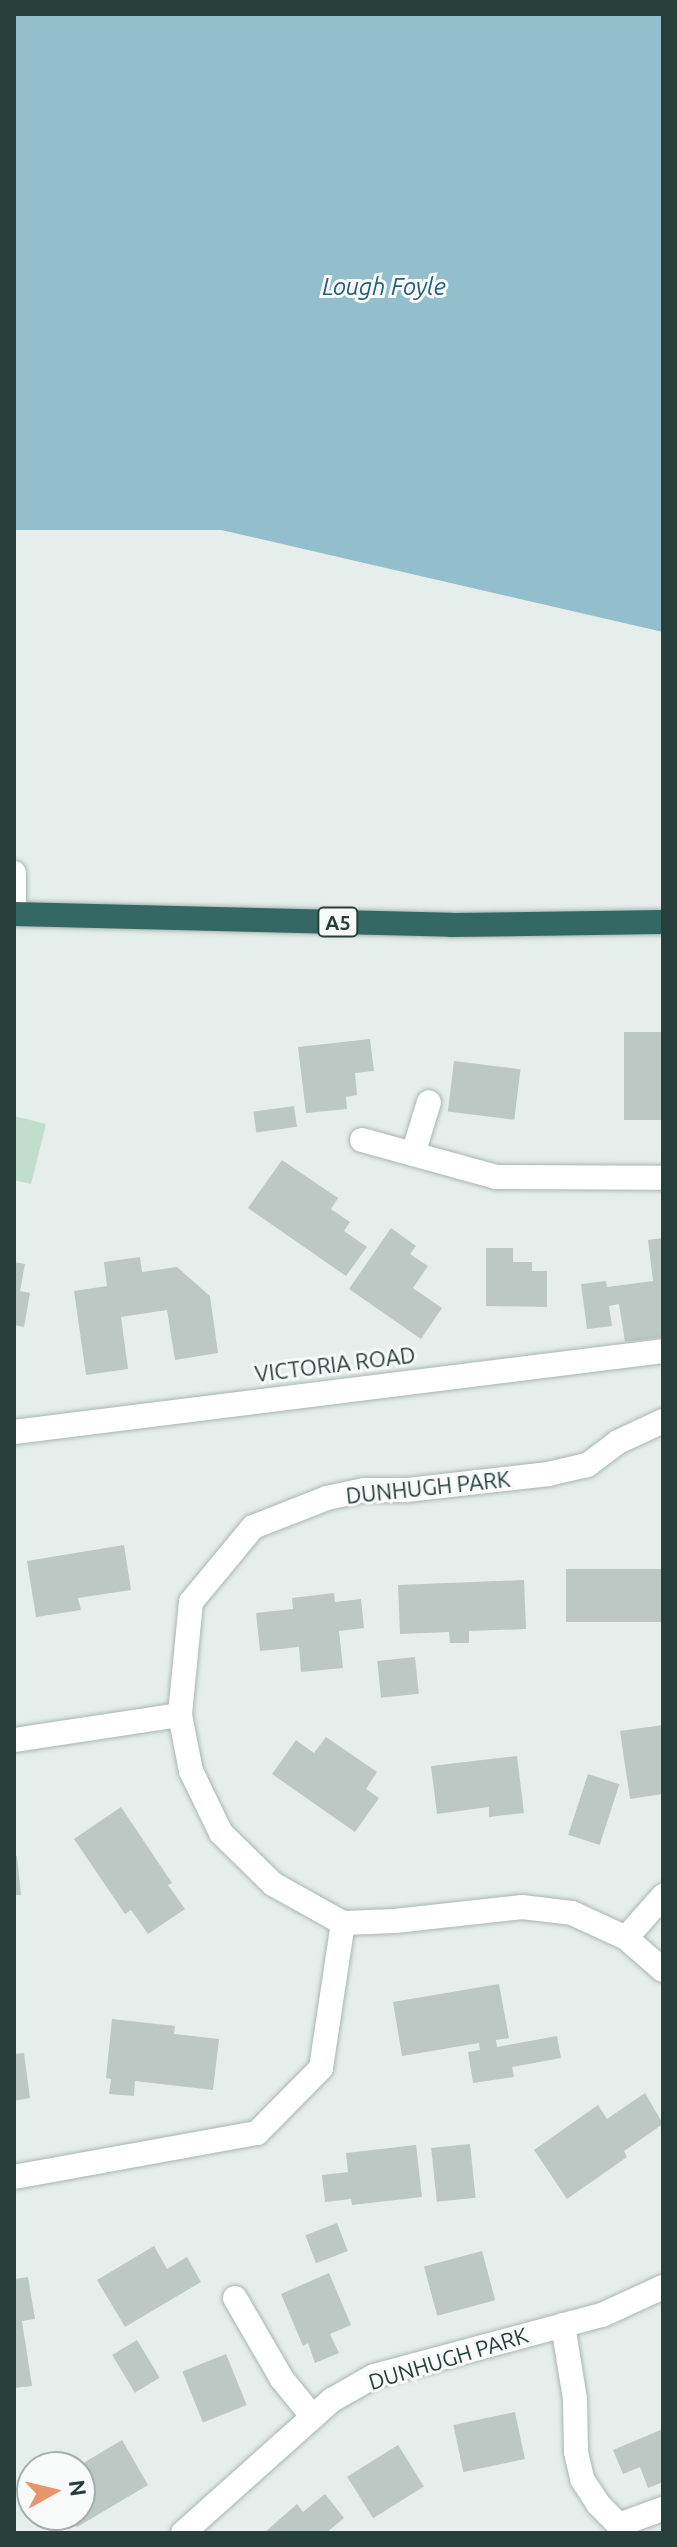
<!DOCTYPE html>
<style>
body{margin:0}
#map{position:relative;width:677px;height:2547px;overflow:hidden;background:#e6eeeb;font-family:Ubuntu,sans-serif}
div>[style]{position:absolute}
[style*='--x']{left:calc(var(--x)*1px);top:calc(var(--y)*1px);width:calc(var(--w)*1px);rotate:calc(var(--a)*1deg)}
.green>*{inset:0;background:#c1ddcb}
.water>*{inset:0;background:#93bfcd}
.building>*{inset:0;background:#bbc8c4;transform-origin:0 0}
.roads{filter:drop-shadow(0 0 2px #a9b6b2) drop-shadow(0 0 2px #a9b6b2)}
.minor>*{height:24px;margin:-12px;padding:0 12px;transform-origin:12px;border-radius:12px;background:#fff}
.highway>*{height:24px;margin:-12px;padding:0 12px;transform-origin:12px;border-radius:12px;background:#346963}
span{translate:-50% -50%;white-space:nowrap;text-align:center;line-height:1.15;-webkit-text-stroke:6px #f7faf9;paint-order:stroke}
.shield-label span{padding:2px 6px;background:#f7faf9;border:2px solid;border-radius:6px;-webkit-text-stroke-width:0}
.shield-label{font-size:20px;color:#263f3a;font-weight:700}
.street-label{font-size:22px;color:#263f3a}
.water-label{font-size:24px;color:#246176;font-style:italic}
.frame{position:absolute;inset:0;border:16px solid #263f3a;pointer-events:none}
.north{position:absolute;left:16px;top:2451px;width:80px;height:80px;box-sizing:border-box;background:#f7faf9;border:2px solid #a3afad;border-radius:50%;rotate:82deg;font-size:22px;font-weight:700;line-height:32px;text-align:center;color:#263f3a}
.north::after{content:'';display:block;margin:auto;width:28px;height:36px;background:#e7956b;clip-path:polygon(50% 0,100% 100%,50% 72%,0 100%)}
</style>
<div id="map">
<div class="green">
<i style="clip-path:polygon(14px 1116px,46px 1124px,31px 1184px,14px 1180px)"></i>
</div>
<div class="water">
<i style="clip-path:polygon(14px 14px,663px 14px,663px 632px,221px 530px,14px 530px)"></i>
</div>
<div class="building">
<i style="left:624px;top:1032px;width:38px;height:88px"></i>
<i style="clip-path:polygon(370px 1039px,374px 1071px,355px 1073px,357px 1095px,346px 1097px,347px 1109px,306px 1113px,298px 1047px)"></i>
<i style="left:454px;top:1061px;width:67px;height:51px;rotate:7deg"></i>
<i style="left:294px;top:1106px;width:21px;height:41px;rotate:82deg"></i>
<i style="clip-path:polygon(282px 1160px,338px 1198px,331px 1209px,350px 1222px,344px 1231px,367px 1247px,346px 1276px,248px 1208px)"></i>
<i style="clip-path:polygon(391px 1228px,416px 1246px,410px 1254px,428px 1266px,413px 1288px,442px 1308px,421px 1339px,349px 1289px)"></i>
<i style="clip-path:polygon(663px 1238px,663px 1337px,625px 1342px,619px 1304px,609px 1306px,612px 1326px,587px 1329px,581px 1284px,606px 1281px,607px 1287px,653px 1281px,648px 1240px)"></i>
<i style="clip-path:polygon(486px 1248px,513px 1248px,513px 1262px,532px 1262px,532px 1271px,547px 1271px,547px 1307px,486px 1306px)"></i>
<i style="clip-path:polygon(140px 1257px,142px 1272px,177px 1267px,210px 1296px,218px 1353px,175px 1360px,167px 1310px,121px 1317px,128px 1369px,86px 1375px,74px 1291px,107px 1286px,104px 1262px)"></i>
<i style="clip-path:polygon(14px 1262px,25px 1264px,20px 1291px,30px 1293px,24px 1327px,14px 1325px)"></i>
<i style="clip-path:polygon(124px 1545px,131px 1590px,78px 1598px,81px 1610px,36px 1617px,27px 1561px)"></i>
<i style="left:663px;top:1569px;width:53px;height:97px;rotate:90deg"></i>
<i style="clip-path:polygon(524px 1580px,526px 1629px,469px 1631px,469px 1643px,450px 1643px,449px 1632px,400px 1634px,398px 1585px)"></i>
<i style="clip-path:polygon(334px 1593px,335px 1602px,361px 1599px,364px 1628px,339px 1631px,343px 1668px,301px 1672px,299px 1647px,260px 1651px,256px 1613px,293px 1609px,292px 1598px)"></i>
<i style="left:415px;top:1657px;width:37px;height:38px;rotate:84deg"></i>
<i style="clip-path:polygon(663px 1725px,663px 1794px,630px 1799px,620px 1731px)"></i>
<i style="clip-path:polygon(326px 1737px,377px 1772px,366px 1789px,379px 1798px,355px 1832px,272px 1774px,296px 1740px,314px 1753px)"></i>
<i style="clip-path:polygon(517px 1756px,524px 1813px,489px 1817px,489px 1807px,437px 1814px,431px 1766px)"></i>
<i style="left:588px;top:1774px;width:33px;height:64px;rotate:18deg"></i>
<i style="clip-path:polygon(121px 1807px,172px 1883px,168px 1885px,185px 1909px,148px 1934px,131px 1910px,125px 1914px,74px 1839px)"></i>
<i style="clip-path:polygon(14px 1856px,17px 1856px,21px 1895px,14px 1895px)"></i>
<i style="clip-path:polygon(499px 1984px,509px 2038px,496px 2040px,497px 2047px,557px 2036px,561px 2058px,512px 2067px,514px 2077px,473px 2083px,468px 2052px,480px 2050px,479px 2043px,402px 2056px,393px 2002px)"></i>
<i style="clip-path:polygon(112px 2019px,175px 2026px,174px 2034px,219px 2039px,213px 2090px,135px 2081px,134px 2096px,109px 2094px,111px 2079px,106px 2078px)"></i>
<i style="clip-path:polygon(24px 2053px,30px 2098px,14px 2101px,14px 2054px)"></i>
<i style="clip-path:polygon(645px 2093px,663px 2124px,624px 2151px,627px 2157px,567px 2199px,534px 2150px,598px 2105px,607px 2119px)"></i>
<i style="left:470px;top:2144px;width:54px;height:39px;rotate:84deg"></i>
<i style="clip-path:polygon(416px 2145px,422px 2197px,352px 2205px,351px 2199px,325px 2202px,322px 2175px,348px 2172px,346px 2153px)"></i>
<i style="left:337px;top:2223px;width:30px;height:34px;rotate:69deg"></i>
<i style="clip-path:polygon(154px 2246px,167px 2269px,187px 2257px,201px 2282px,125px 2327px,97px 2280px)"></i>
<i style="left:482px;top:2251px;width:51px;height:60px;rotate:75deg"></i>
<i style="clip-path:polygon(329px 2273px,351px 2325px,330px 2334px,339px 2353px,315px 2363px,308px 2343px,303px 2346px,281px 2294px)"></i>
<i style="clip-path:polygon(28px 2277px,35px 2319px,22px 2321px,32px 2386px,14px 2388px,14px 2279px)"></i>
<i style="left:137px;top:2340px;width:44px;height:29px;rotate:59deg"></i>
<i style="left:226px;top:2354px;width:55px;height:47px;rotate:68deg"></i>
<i style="left:515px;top:2412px;width:48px;height:63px;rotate:78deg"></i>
<i style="clip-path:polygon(663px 2429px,663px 2482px,648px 2488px,640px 2467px,623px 2474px,613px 2450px)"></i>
<i style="clip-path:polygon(122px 2440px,148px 2485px,77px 2527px,70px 2515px,80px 2515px,80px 2465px)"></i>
<i style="left:398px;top:2445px;width:49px;height:60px;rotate:58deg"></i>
<i style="clip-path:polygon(325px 2494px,344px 2518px,326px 2533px,264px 2533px,297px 2504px,303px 2512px)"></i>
</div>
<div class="roads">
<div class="minor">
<i style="--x:14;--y:873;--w:27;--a:90"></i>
<i style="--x:362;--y:1140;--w:139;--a:15.4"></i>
<i style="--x:496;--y:1177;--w:167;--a:0.3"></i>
<i style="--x:413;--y:1154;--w:54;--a:-72.9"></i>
<i style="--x:663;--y:1421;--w:50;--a:155"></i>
<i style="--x:618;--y:1442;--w:39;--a:143"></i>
<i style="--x:587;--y:1465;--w:39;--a:167"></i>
<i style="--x:549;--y:1474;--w:144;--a:173.6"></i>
<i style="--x:406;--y:1490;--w:42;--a:180"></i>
<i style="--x:364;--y:1490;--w:38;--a:168"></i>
<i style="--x:327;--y:1498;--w:79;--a:158.6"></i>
<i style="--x:253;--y:1527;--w:97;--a:129.6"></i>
<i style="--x:191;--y:1602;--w:114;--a:95.6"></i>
<i style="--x:180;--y:1715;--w:57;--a:78.9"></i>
<i style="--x:191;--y:1771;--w:69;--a:64.2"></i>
<i style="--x:221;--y:1833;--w:73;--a:44.4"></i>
<i style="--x:273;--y:1884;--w:80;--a:29.1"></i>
<i style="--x:343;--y:1923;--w:52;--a:-2.2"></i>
<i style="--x:395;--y:1921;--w:128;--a:-6.3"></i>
<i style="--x:522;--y:1907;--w:50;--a:6.8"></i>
<i style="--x:572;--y:1913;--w:60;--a:24.8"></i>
<i style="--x:626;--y:1938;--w:49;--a:40.9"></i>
<i style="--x:14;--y:1432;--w:654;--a:-7.11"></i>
<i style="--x:14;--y:1740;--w:168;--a:-8.6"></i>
<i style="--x:626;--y:1938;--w:56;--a:-48.6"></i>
<i style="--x:14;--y:2177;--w:247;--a:-10.3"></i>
<i style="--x:257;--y:2133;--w:91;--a:-45.4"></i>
<i style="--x:321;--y:2068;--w:147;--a:-81.4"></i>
<i style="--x:235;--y:2298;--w:94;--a:59.9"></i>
<i style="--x:282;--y:2379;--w:48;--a:51"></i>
<i style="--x:563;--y:2325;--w:75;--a:80.8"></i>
<i style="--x:575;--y:2399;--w:53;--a:88.9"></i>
<i style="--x:576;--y:2452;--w:28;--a:77"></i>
<i style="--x:582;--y:2479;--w:30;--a:57"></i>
<i style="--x:598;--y:2504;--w:30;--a:45"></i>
<i style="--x:619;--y:2525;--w:46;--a:-20.4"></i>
<i style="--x:183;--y:2533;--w:200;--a:-41.8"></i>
<i style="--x:332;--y:2400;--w:48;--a:-29.7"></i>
<i style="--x:374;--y:2376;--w:236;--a:-15"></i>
<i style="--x:602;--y:2315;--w:67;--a:-24.7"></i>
</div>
<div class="highway">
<i style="--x:14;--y:914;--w:437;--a:1.4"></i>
<i style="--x:451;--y:925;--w:212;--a:-0.8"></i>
</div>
</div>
<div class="shield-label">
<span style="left:338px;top:922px">A5</span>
</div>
<div class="street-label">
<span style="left:335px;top:1364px;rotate:-7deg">VICTORIA ROAD</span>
<span style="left:428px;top:1487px;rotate:-6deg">DUNHUGH PARK</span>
<span style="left:448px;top:2358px;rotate:-17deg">DUNHUGH PARK</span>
</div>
<div class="water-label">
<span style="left:384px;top:287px">Lough Foyle</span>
</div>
<div class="frame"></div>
<div class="north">N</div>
</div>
